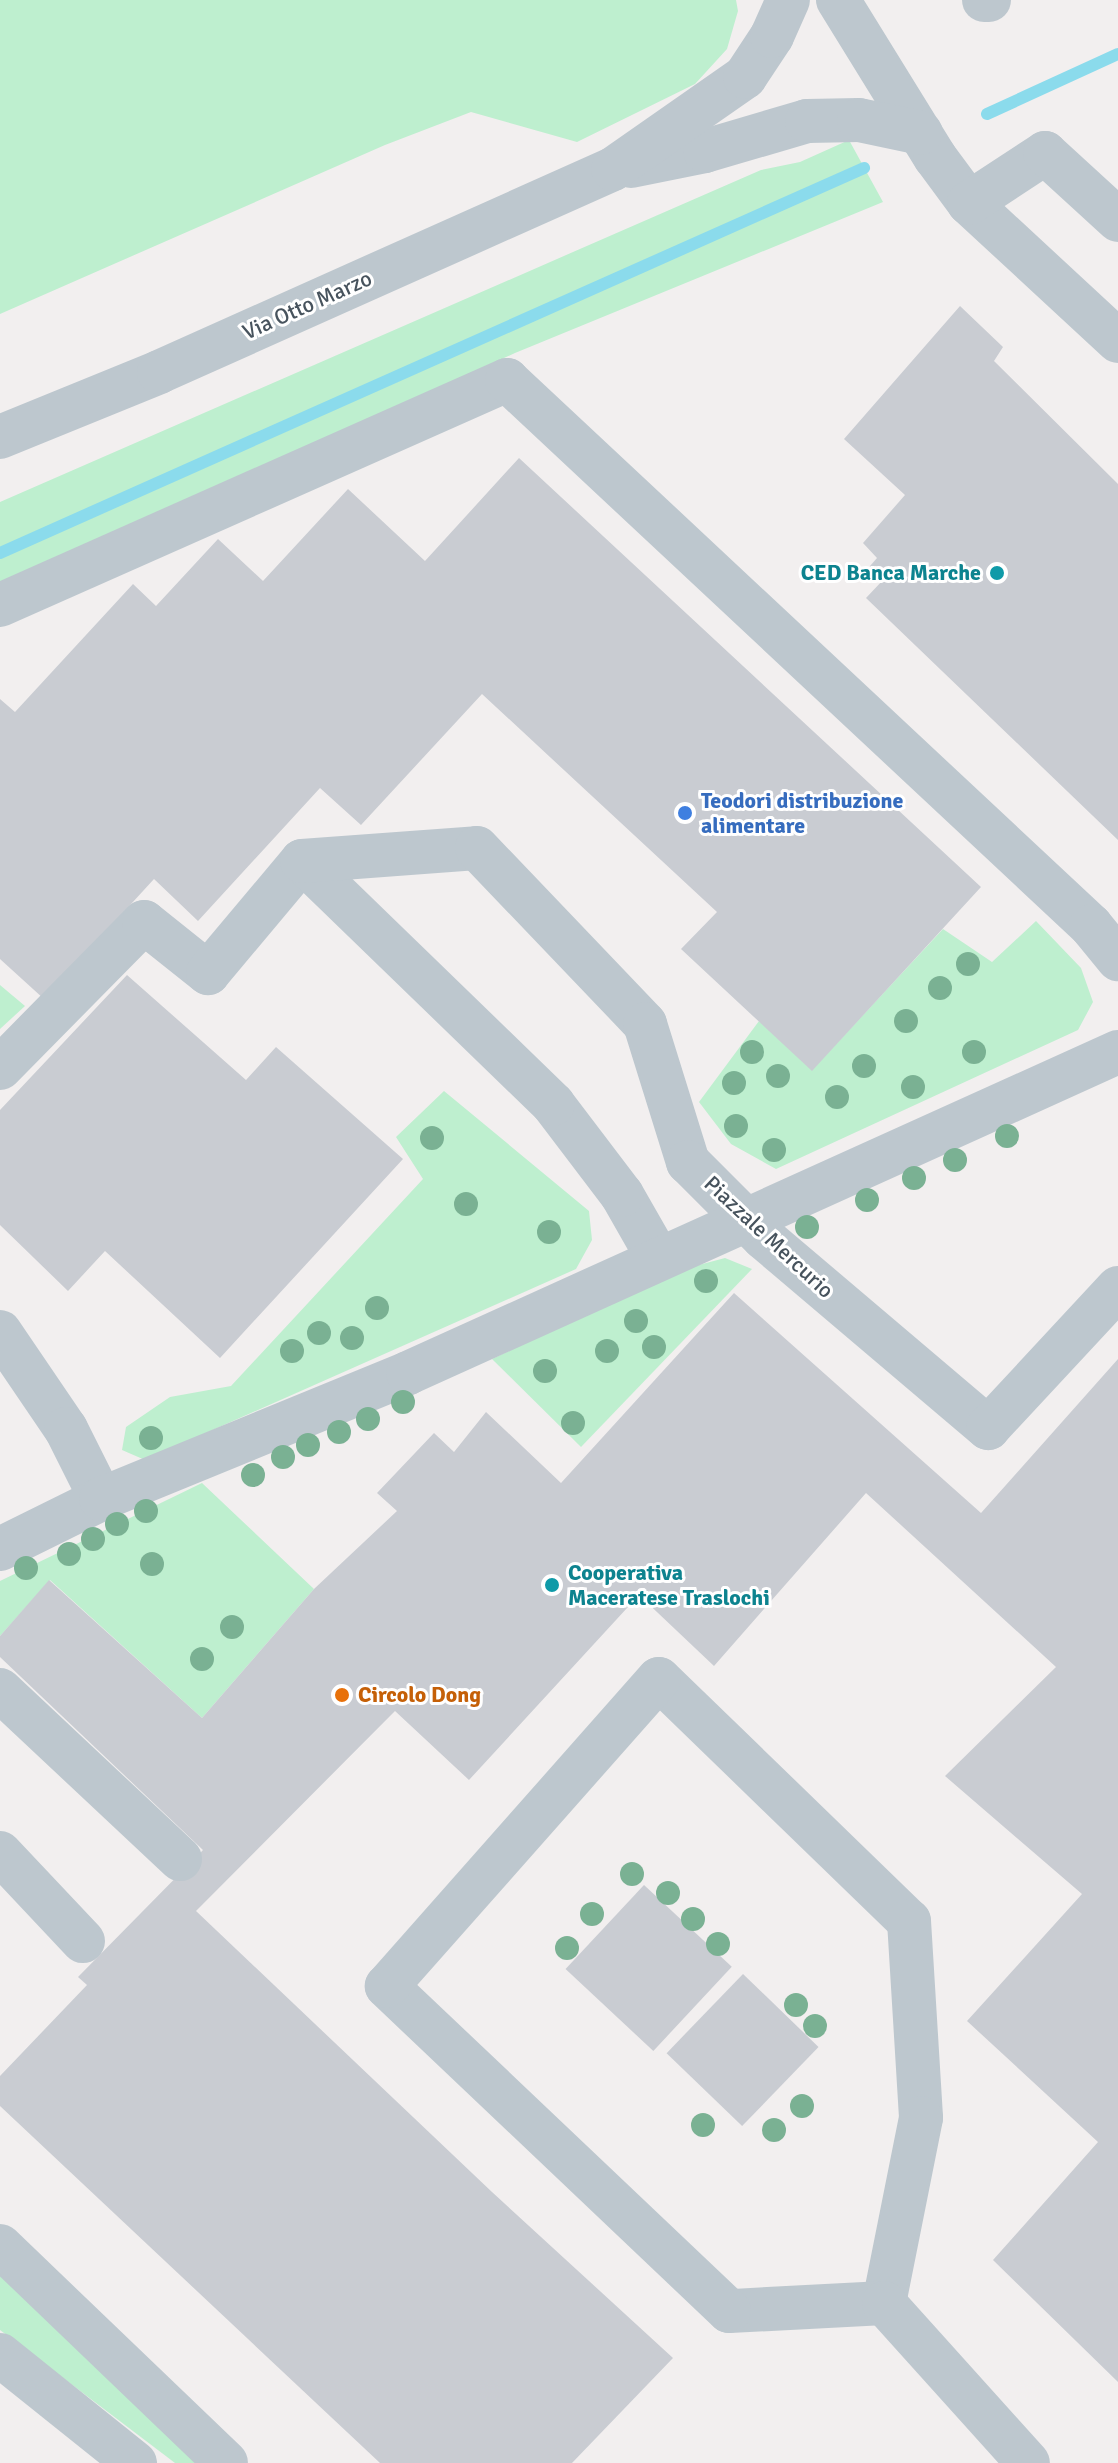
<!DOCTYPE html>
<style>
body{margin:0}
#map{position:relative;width:1118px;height:2463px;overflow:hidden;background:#f2efef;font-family:Signika,sans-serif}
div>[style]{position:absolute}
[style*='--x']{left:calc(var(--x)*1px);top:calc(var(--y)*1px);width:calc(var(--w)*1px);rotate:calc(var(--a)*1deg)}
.green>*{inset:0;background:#beefcf}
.stream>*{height:12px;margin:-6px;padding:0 6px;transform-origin:6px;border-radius:6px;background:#8bdbec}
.building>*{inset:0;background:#c9ccd2;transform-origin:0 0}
.minor>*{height:44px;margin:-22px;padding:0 22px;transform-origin:22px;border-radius:22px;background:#bdc7ce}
.trees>*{width:24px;height:24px;margin:-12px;border-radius:50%;background:#7ab193}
.dots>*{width:22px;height:22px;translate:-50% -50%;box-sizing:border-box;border:4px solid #fff;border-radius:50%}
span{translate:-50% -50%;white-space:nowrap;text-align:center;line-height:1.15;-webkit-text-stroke:6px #fff;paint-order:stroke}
.street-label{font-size:22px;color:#47535d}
.culture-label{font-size:22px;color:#0d838f;font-weight:700}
.right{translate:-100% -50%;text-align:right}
.left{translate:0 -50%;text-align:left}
.shop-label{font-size:22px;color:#366cbe;font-weight:700}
.food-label{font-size:22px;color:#c56008;font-weight:700}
</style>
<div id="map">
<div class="green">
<i style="clip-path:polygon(0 0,736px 0,738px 11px,727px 49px,695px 84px,577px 142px,471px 112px,385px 145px,0 314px)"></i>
<i style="clip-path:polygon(849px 140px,883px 202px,515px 353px,0 588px,0 502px,761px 170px,800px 162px)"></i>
<i style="clip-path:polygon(1036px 921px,1081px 968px,1093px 1002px,1078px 1030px,776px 1169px,731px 1144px,699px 1102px,759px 1021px,812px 1070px,943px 929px,992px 962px)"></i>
<i style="clip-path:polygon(0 985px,25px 1006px,0 1029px)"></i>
<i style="clip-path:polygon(444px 1091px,589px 1211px,592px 1240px,576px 1269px,145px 1460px,122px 1450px,126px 1427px,170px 1397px,231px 1386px,423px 1179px,396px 1137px)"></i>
<i style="clip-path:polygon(725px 1258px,752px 1269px,581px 1447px,492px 1359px,676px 1271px)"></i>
<i style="clip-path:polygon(202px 1483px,314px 1589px,202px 1718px,50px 1580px,0 1636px,0 1581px)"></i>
<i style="clip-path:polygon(0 2275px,198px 2463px,175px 2463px,0 2330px)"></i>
</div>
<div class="stream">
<i style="--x:987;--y:114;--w:144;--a:-24.6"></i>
<i style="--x:0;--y:553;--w:946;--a:-24.02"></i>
</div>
<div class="building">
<i style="clip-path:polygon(960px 306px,1003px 347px,994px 361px,1118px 484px,1118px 840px,866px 598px,883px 580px,870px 566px,877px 558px,863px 543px,905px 495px,844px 439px)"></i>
<i style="clip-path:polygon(519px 458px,981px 887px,812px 1071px,681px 949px,717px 912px,482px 694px,361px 825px,320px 788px,198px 921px,154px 879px,44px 999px,0 959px,0 699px,15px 712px,133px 584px,156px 606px,218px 539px,263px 581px,348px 489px,425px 561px)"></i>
<i style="clip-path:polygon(127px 975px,246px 1080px,276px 1047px,403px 1159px,220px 1358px,105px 1251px,68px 1291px,0 1225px,0 1110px)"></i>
<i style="clip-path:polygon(734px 1293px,981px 1513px,1118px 1359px,1118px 2382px,993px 2260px,1098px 2142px,967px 2021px,1082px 1894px,945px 1776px,1056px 1667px,866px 1493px,714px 1666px,639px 1595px,469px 1780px,395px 1711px,196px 1911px,492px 2192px,673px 2358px,572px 2463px,380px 2463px,0 2106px,0 2076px,87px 1985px,78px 1977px,203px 1850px,0 1657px,0 1636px,49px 1580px,202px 1718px,314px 1589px,397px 1511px,377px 1493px,434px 1433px,454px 1452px,486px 1412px,561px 1483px)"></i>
<i style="left:644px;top:1885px;width:120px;height:115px;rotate:43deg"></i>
<i style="left:743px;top:1974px;width:105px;height:110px;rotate:44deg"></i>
</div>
<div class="minor">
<i style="--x:838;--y:0;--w:185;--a:58.3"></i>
<i style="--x:935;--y:157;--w:57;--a:53.5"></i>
<i style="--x:969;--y:203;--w:203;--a:42.8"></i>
<i style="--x:984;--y:0;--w:5;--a:0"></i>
<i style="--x:631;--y:166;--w:76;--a:-11.5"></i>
<i style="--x:705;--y:151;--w:106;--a:-16.4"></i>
<i style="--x:807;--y:121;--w:52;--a:-1.1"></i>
<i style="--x:859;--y:120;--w:63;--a:11.8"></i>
<i style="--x:969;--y:203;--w:91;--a:-33.3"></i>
<i style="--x:1045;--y:153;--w:99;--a:42.5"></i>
<i style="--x:0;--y:437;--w:172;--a:-22.2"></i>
<i style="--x:159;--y:372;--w:497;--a:-24.1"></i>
<i style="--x:613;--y:169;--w:161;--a:-34.9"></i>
<i style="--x:745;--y:77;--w:49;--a:-56.6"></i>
<i style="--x:772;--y:36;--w:39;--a:-66"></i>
<i style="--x:0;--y:605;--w:555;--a:-23.93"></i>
<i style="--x:507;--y:380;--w:799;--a:43.07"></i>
<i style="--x:1091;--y:926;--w:43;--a:50.7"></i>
<i style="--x:0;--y:1068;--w:205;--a:-45.4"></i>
<i style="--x:144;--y:922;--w:82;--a:38.6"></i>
<i style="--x:208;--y:973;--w:146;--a:-50"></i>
<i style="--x:658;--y:1258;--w:73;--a:-119.7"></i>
<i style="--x:622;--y:1195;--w:114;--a:-127.2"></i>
<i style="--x:553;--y:1104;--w:349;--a:-135.9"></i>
<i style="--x:302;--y:861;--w:175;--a:-4.2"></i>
<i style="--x:477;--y:848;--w:243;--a:46.3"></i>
<i style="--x:645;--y:1024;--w:145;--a:72.7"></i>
<i style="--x:688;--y:1162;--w:107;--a:45"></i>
<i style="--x:764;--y:1238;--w:294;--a:40.3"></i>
<i style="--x:988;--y:1428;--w:191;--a:-47.1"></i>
<i style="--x:0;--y:1332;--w:117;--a:55.8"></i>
<i style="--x:66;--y:1429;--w:78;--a:63.4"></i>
<i style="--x:0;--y:1549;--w:113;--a:-26.3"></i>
<i style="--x:101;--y:1499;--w:332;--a:-22.3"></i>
<i style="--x:408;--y:1373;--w:779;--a:-24.33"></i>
<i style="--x:659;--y:1679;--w:348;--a:44.1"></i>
<i style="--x:909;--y:1921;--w:197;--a:86.5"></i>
<i style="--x:921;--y:2118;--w:189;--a:101.3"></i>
<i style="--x:884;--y:2303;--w:155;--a:177"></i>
<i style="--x:729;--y:2311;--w:472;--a:-136.5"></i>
<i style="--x:387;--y:1986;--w:410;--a:-48.5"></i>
<i style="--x:0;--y:1690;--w:247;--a:43.2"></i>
<i style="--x:0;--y:1853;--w:121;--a:46.7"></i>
<i style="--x:0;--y:2246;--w:313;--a:43.8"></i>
<i style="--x:884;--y:2303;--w:215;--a:48"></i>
<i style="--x:0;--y:2355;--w:173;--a:38.7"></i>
</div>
<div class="trees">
<i style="left:968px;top:964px"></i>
<i style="left:940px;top:988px"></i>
<i style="left:906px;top:1021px"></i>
<i style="left:752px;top:1052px"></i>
<i style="left:974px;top:1052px"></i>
<i style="left:864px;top:1066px"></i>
<i style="left:778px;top:1076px"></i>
<i style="left:734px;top:1083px"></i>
<i style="left:913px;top:1087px"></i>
<i style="left:837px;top:1097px"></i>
<i style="left:736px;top:1126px"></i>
<i style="left:1007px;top:1136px"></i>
<i style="left:432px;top:1138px"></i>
<i style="left:774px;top:1150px"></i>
<i style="left:955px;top:1160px"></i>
<i style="left:914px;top:1178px"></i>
<i style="left:867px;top:1200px"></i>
<i style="left:466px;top:1204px"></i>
<i style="left:807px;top:1227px"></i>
<i style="left:549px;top:1232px"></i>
<i style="left:706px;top:1281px"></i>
<i style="left:377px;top:1308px"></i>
<i style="left:636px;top:1321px"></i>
<i style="left:319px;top:1333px"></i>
<i style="left:352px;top:1338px"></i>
<i style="left:654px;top:1347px"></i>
<i style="left:292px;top:1351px"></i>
<i style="left:607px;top:1351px"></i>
<i style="left:545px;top:1371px"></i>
<i style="left:403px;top:1402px"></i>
<i style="left:368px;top:1419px"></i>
<i style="left:573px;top:1423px"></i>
<i style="left:339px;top:1432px"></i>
<i style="left:151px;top:1438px"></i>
<i style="left:308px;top:1445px"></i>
<i style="left:283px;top:1457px"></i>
<i style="left:253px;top:1475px"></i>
<i style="left:146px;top:1511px"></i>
<i style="left:117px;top:1524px"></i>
<i style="left:93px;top:1539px"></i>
<i style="left:69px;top:1554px"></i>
<i style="left:152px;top:1564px"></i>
<i style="left:26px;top:1568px"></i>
<i style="left:232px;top:1627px"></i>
<i style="left:202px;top:1659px"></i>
<i style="left:632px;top:1874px"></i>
<i style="left:668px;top:1893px"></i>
<i style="left:592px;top:1914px"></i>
<i style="left:693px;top:1919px"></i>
<i style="left:718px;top:1944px"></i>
<i style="left:567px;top:1948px"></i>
<i style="left:796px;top:2005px"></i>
<i style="left:815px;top:2026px"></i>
<i style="left:802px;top:2106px"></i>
<i style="left:703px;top:2125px"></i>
<i style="left:774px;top:2130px"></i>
</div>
<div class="dots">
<i style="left:997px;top:573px;background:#0f9aa8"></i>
<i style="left:685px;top:813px;background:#3f7fe0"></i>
<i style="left:552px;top:1585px;background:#0f9aa8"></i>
<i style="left:342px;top:1695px;background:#e8710a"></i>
</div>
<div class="street-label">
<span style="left:307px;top:305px;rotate:-24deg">Via Otto Marzo</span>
<span style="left:769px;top:1237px;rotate:43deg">Piazzale Mercurio</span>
</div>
<div class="culture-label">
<span class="right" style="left:981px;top:573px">CED Banca Marche</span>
<span class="left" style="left:568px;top:1585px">Cooperativa<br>Maceratese Traslochi</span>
</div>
<div class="shop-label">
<span class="left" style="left:701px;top:813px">Teodori distribuzione<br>alimentare</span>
</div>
<div class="food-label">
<span class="left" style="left:358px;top:1695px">Circolo Dong</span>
</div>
</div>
